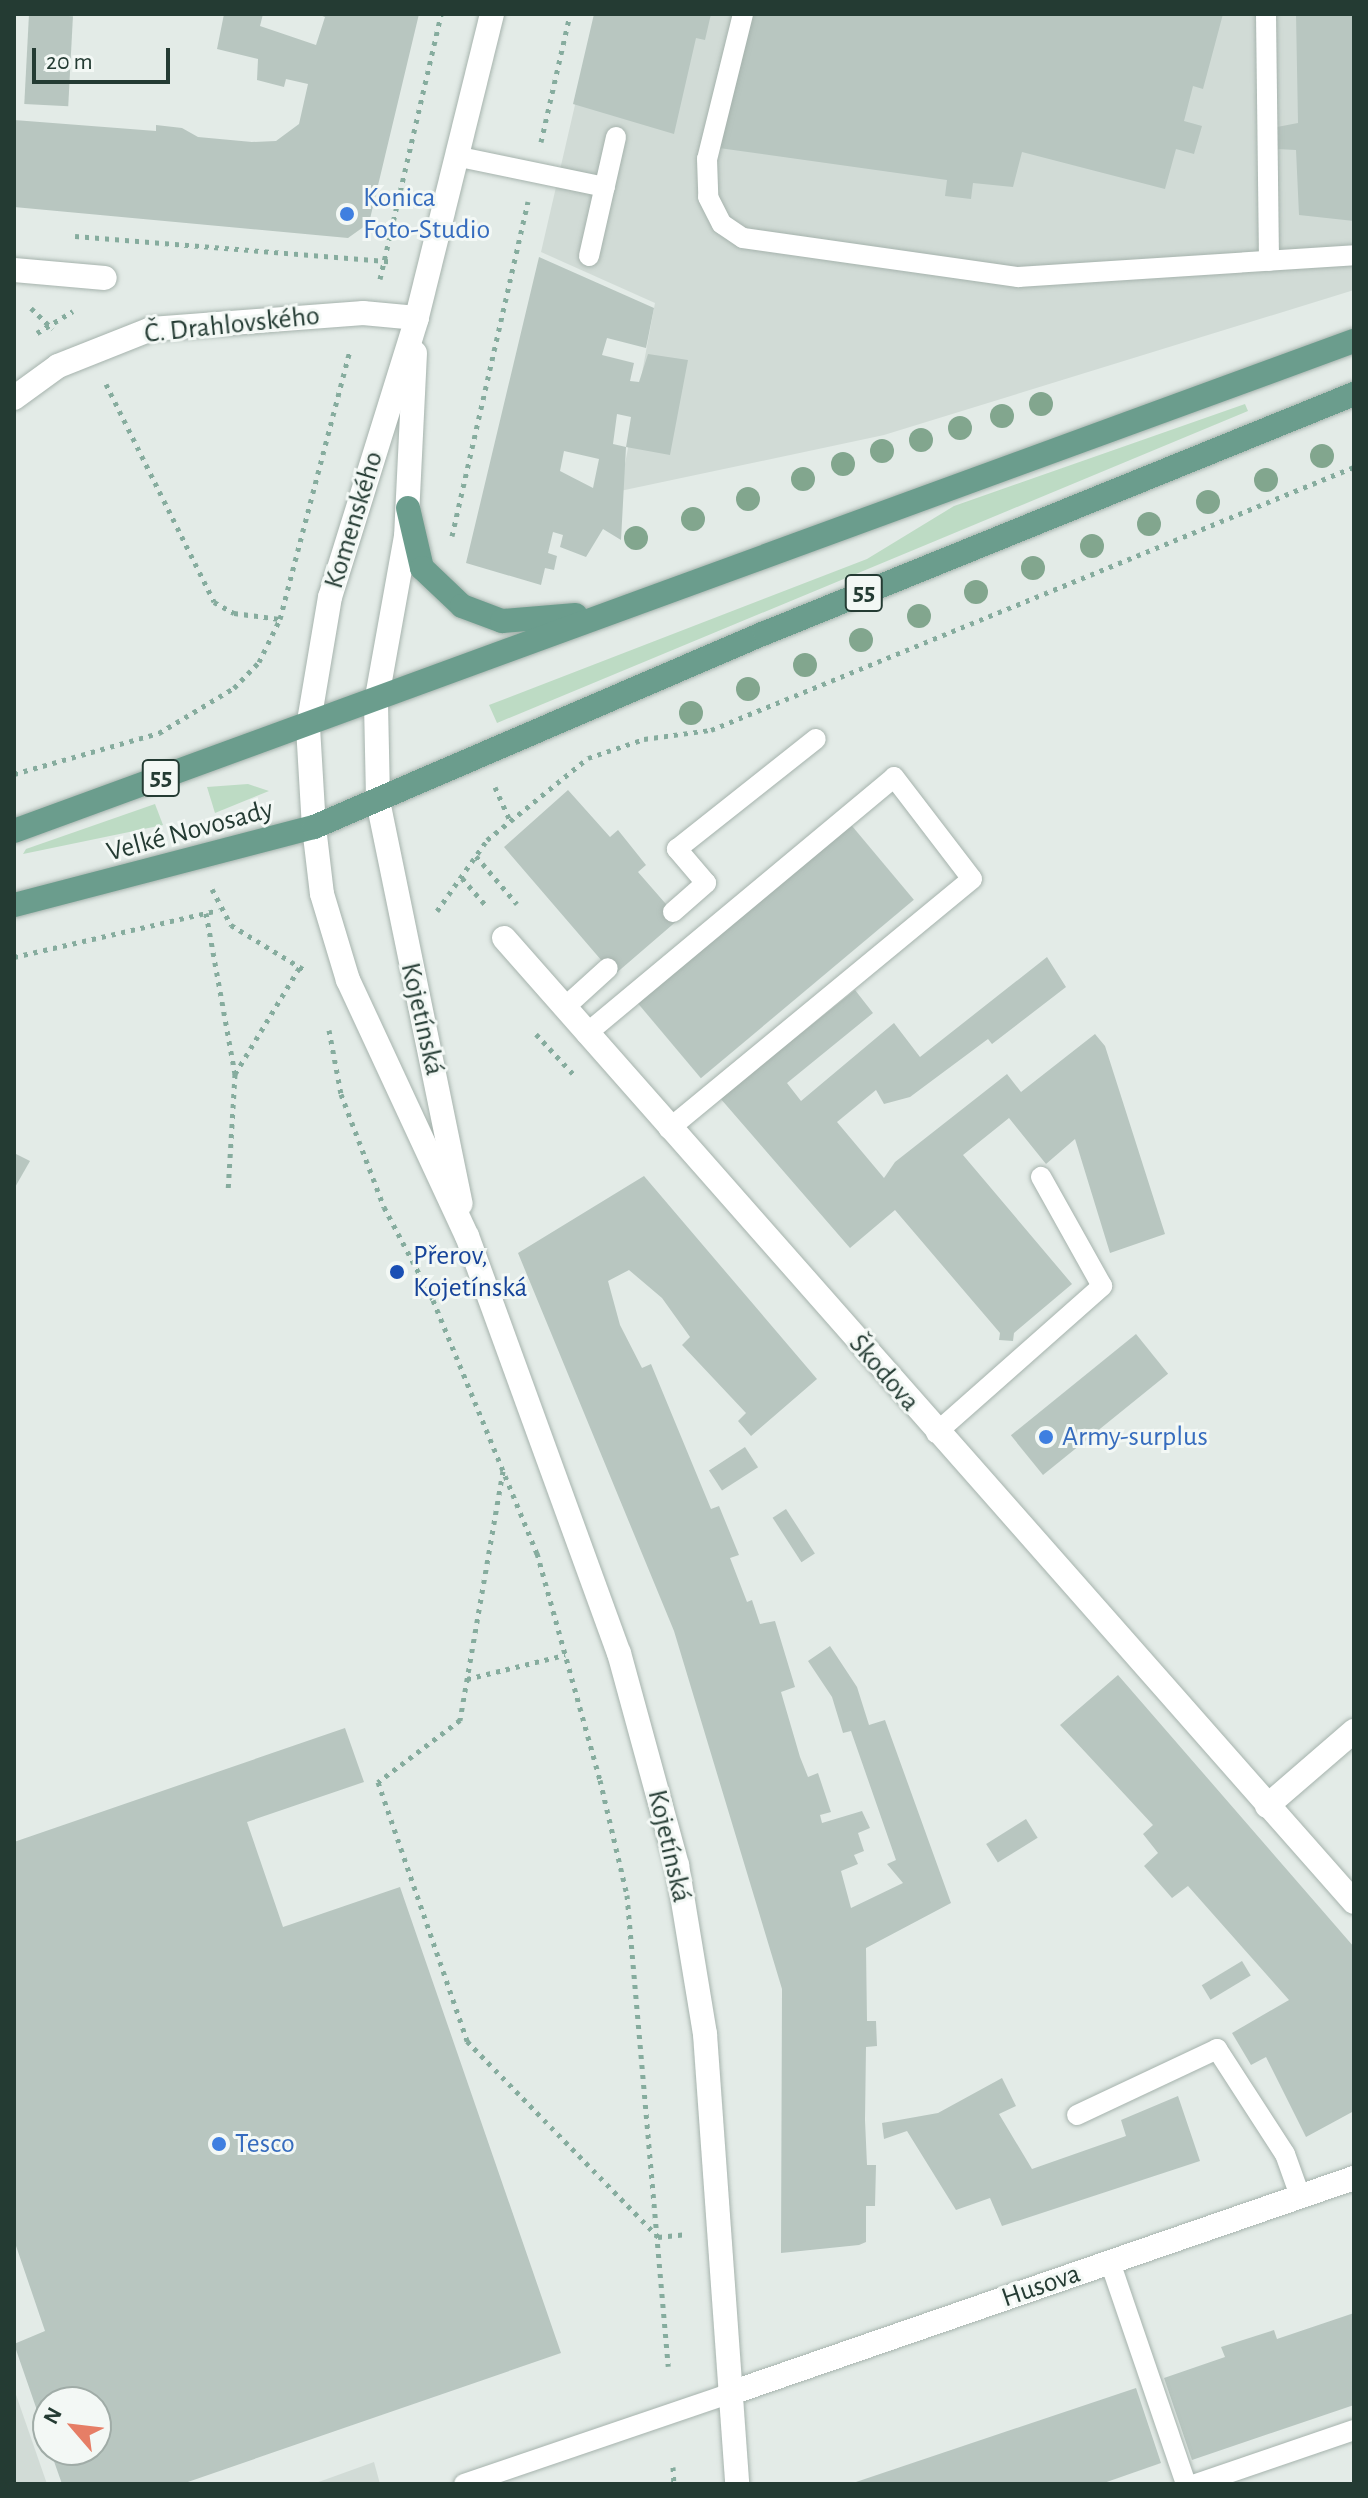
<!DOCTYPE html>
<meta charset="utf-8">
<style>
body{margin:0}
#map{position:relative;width:1368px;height:2498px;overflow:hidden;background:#e3ebe7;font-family:"Alegreya Sans",sans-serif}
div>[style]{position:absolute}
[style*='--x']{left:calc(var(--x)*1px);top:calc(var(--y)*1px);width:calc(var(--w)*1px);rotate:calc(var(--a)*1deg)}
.built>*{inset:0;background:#d1dbd6}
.green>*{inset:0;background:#bddbc4}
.building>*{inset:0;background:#b8c6c0;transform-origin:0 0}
.path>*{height:5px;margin-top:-2.5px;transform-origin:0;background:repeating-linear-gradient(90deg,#86ac9e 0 4px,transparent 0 10px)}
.roads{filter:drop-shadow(0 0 2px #a6b3ad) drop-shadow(0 0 2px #a6b3ad)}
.lane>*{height:20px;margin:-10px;padding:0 10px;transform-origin:10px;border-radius:10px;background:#fff}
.street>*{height:24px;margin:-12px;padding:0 12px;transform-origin:12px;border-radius:12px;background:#fff}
.secondary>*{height:24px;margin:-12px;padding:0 12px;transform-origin:12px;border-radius:12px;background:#fff}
.primary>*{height:24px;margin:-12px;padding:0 12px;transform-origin:12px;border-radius:12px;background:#6b9d8d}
.trees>*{width:24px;height:24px;margin:-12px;border-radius:50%;background:#82a68e}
.dots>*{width:22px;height:22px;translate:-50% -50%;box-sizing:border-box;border:4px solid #f3f8f5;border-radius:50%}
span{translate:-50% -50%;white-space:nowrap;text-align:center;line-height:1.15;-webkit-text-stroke:6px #f3f8f5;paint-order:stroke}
.shield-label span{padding:2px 6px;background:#f3f8f5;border:2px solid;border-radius:6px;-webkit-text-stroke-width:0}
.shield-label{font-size:26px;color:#243b33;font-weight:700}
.shop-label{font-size:28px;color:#366cbe}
.left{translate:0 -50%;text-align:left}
.street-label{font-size:28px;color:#243b33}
.transit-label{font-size:28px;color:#164399}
.frame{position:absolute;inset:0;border:16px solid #243b33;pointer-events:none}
.north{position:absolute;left:32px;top:2386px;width:80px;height:80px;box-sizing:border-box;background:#f3f8f5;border:2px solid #a0aca7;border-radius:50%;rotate:298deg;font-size:22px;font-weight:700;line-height:32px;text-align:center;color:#243b33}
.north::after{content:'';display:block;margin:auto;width:28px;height:36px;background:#e67e66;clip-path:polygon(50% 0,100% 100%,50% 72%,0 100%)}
.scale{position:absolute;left:32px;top:48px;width:138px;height:36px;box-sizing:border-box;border:4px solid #243b33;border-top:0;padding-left:10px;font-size:24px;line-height:28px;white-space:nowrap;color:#243b33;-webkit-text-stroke:6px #f3f8f5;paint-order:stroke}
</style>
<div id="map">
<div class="built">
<i style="clip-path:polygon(596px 14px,1354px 14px,1354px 290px,884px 435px,620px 491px,655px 303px,541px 252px)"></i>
<i style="clip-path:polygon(14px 2389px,47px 2484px,14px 2484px)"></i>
<i style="clip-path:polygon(374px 2462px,380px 2484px,313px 2484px)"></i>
</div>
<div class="green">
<i style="clip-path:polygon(1245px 404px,1248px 411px,497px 723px,489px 705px,867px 559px,954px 506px)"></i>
<i style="clip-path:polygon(248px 784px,269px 791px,215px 813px,207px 787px)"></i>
<i style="clip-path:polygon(155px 804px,163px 825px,23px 854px,26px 849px)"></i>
</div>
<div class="building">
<i style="left:29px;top:14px;width:44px;height:90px;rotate:3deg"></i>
<i style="clip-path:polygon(224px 14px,263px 14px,260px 26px,316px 45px,325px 17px,317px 14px,419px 14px,369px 223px,348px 238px,14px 207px,14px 120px,156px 131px,156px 125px,182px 128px,198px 137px,252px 142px,276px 141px,299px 124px,308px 84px,286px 79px,284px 87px,257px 80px,258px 59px,217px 49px)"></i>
<i style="clip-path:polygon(594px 14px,711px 14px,705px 40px,696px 38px,674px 134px,573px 104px)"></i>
<i style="clip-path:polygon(753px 14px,1223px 14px,1203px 89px,1193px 86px,1184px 121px,1202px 126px,1194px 154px,1176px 149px,1165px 189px,1022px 152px,1013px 187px,973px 183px,971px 199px,945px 196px,947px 180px,719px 148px)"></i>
<i style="clip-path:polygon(1296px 14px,1354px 14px,1354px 221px,1299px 215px,1296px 150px,1277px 149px,1277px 127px,1298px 123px)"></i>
<i style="clip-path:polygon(evenodd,539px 257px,654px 308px,646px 348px,607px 338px,602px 355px,634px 363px,630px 381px,639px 382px,648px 354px,688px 360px,670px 455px,626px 447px,631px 417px,617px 414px,613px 444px,626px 447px,621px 540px,603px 529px,586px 557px,560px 547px,563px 535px,553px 532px,548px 553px,557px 556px,554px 570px,545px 568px,541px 585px,466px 563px,539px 257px,564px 451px,599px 459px,593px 488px,560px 471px,564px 451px)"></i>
<i style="clip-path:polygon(568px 790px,610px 837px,618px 830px,646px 865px,638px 872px,679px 919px,614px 975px,504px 847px)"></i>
<i style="left:847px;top:820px;width:104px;height:278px;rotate:50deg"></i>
<i style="clip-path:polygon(1047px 957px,1066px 987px,992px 1044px,988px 1039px,910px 1097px,884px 1104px,876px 1090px,837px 1122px,884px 1178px,895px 1162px,1007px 1074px,1021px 1092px,1095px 1034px,1105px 1046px,1165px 1234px,1110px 1253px,1075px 1139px,1046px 1164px,1009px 1118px,963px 1155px,1072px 1284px,1014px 1333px,1013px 1341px,999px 1340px,1000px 1333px,895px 1210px,850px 1248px,720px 1098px,855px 990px,873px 1013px,787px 1083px,801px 1101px,894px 1023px,920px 1057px)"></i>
<i style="clip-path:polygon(14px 1153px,30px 1161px,14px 1189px)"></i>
<i style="clip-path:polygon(644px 1176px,817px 1379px,751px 1436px,738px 1421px,746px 1413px,682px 1345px,690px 1337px,662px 1298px,629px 1270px,608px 1281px,620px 1325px,642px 1368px,651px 1364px,711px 1509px,719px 1506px,739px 1555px,730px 1558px,747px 1602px,752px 1600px,760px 1624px,775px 1621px,795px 1687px,781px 1692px,800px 1757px,808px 1777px,818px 1773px,831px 1812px,820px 1815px,822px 1823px,862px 1811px,870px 1828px,858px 1833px,864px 1851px,854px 1855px,858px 1864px,841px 1871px,851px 1908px,903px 1883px,887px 1864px,896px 1860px,851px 1731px,843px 1733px,832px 1697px,808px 1661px,830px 1646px,857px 1687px,869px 1725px,885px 1720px,951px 1903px,866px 1948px,867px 2021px,876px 2021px,877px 2046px,866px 2047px,865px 2120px,867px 2165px,876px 2165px,875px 2206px,866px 2206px,866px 2242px,859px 2245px,781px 2253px,782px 1989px,674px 1631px,518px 1253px)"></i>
<i style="left:1136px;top:1334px;width:51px;height:161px;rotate:51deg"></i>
<i style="left:745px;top:1447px;width:24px;height:43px;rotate:57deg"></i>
<i style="left:786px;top:1509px;width:53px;height:16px;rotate:57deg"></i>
<i style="clip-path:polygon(1118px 1675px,1354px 1947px,1354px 2111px,1306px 2137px,1266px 2057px,1251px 2065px,1232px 2033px,1289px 2000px,1188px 1886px,1172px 1898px,1144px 1866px,1158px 1853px,1143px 1834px,1153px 1825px,1060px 1725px)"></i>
<i style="clip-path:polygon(345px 1728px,364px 1782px,247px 1822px,283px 1927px,400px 1887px,561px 2353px,182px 2484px,62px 2484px,50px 2450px,96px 2450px,96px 2402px,48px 2402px,48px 2442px,14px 2344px,45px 2331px,14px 2240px,14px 1842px)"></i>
<i style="left:1026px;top:1819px;width:22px;height:47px;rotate:58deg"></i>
<i style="left:1242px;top:1961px;width:17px;height:47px;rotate:59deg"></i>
<i style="clip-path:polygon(1002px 2078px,1016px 2106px,999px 2114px,1032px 2169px,1126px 2136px,1121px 2120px,1178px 2096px,1200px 2161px,1002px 2226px,990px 2198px,956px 2210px,907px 2131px,884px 2139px,882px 2123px,938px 2113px)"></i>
<i style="clip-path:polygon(1354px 2313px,1354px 2405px,1192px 2460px,1164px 2378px,1225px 2357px,1221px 2347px,1274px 2330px,1277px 2339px)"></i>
<i style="clip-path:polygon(1136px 2388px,1161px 2463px,1101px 2484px,850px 2484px)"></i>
</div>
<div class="path">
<i style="--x:541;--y:142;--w:131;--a:-77.2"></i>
<i style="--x:75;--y:236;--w:315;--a:4.6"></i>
<i style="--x:380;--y:279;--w:272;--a:-77"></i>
<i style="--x:31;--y:308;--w:30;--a:44"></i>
<i style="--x:37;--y:333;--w:42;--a:-31.4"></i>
<i style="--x:106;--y:384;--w:243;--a:63.6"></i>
<i style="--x:214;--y:602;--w:23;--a:29"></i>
<i style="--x:234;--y:613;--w:46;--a:7.4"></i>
<i style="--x:452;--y:536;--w:343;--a:-77.2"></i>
<i style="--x:14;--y:774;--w:151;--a:-15.8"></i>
<i style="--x:159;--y:733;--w:87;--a:-31"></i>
<i style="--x:234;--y:688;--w:36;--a:-46"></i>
<i style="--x:259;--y:662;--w:48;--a:-64"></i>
<i style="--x:280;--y:619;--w:277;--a:-75.4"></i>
<i style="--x:495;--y:787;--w:37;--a:66"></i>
<i style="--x:476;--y:856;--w:63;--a:49.5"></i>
<i style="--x:462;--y:878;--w:38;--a:49"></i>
<i style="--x:212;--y:889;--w:41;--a:62.2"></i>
<i style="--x:231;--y:925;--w:88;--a:31.5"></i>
<i style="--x:437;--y:911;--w:87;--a:-54.8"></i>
<i style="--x:487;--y:840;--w:130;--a:-39.1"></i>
<i style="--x:588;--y:758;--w:59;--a:-18.7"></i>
<i style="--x:644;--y:739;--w:68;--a:-7.7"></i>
<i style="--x:711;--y:730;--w:695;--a:-22.25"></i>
<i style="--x:206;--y:913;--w:164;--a:79.8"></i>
<i style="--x:235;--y:1074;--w:119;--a:93.4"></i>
<i style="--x:14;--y:957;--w:210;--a:-12.9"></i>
<i style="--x:329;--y:1030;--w:65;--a:79.4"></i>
<i style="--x:341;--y:1094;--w:121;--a:69.2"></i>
<i style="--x:384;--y:1207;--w:105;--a:62.2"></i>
<i style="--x:433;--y:1300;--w:274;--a:67.7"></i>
<i style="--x:537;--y:1553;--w:236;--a:74.5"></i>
<i style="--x:600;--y:1780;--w:118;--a:76.8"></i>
<i style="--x:627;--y:1895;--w:473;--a:85"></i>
<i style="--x:536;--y:1034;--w:57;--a:47.1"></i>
<i style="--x:235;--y:1074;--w:127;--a:-58.8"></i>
<i style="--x:503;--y:1471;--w:253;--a:99.8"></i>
<i style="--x:460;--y:1720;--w:103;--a:142.9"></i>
<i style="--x:378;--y:1782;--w:274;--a:71"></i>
<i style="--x:467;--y:2041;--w:274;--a:45.7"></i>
<i style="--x:658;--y:2237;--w:27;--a:-6"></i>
<i style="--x:467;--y:1679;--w:101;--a:-13.8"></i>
<i style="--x:673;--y:2467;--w:17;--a:87"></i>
</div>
<div class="roads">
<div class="lane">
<i style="--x:743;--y:14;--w:149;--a:103.9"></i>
<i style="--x:707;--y:159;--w:38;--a:88"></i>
<i style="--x:708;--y:197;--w:30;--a:63"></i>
<i style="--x:722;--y:224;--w:25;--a:34"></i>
<i style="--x:743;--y:238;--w:278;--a:8.1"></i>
<i style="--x:1018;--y:277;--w:337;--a:-3.7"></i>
<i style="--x:1266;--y:14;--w:247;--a:89.3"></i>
<i style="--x:460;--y:157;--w:148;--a:11.7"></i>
<i style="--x:589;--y:256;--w:122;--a:-77.2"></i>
<i style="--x:673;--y:912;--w:44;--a:-41.3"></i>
<i style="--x:706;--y:883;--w:45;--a:-130.5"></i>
<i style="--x:677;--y:849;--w:177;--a:-38.4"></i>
<i style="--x:564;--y:1008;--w:59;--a:-42.3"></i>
<i style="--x:586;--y:1034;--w:401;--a:-39.8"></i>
<i style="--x:894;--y:777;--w:128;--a:52.6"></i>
<i style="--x:972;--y:879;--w:393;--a:140.5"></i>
<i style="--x:936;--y:1433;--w:222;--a:-41.5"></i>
<i style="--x:1102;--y:1286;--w:125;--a:-119.2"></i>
<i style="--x:1077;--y:2115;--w:155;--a:-25.2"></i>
<i style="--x:1217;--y:2049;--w:125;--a:57.1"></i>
<i style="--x:1285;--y:2154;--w:45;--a:70.3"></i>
<i style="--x:1110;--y:2262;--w:235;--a:71.1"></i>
<i style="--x:464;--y:2484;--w:279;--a:-18.8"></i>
<i style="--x:1196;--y:2484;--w:167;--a:-18.9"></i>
</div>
<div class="street">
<i style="--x:14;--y:270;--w:91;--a:5"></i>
<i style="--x:14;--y:398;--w:54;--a:-36"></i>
<i style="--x:58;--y:366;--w:100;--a:-21.7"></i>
<i style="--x:151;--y:329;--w:213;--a:-4.3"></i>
<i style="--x:363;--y:313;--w:54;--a:5.3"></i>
<i style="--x:504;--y:938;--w:1285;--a:48.6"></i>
<i style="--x:1267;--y:1806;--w:115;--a:-40.8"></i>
<i style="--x:728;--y:2394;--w:662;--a:-19.04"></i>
</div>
<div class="secondary">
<i style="--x:492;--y:14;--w:313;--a:103.9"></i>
<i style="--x:417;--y:318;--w:292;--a:107.3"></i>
<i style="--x:330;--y:597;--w:132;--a:99.6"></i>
<i style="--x:308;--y:727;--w:100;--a:86.6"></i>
<i style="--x:314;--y:827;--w:67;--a:83.2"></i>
<i style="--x:322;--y:894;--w:90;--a:73.2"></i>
<i style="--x:348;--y:980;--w:282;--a:65.1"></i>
<i style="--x:467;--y:1236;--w:444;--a:70"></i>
<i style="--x:619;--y:1653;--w:220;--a:74.7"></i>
<i style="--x:677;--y:1865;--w:171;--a:80.6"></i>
<i style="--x:705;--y:2034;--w:451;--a:85.9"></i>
<i style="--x:415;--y:353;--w:183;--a:92.8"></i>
<i style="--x:406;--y:536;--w:170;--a:100.2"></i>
<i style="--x:376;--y:703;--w:98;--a:88.8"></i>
<i style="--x:378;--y:801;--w:411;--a:78.4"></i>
</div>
<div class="primary">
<i style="--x:408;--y:508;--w:62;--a:76.9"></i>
<i style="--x:422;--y:568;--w:55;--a:43.5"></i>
<i style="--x:462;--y:606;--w:43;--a:20.6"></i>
<i style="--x:502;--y:621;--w:74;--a:-4.6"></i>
<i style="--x:14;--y:831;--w:1427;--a:-20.09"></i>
<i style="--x:14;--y:905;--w:310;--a:-14.6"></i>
<i style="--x:314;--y:827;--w:491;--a:-23.3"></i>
<i style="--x:765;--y:633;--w:636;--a:-22.09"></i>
</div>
</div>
<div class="trees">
<i style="left:1041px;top:404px"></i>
<i style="left:1002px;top:416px"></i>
<i style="left:960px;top:428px"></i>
<i style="left:921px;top:440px"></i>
<i style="left:882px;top:451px"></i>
<i style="left:1322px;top:456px"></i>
<i style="left:843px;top:464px"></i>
<i style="left:803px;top:479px"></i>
<i style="left:1266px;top:480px"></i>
<i style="left:748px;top:499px"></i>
<i style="left:1208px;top:502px"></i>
<i style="left:693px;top:519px"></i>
<i style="left:1149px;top:524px"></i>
<i style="left:636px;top:538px"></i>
<i style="left:1092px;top:546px"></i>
<i style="left:1033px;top:568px"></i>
<i style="left:976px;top:592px"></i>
<i style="left:919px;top:616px"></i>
<i style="left:861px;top:640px"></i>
<i style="left:805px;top:665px"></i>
<i style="left:748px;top:689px"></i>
<i style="left:691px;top:713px"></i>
</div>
<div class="dots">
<i style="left:347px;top:214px;background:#3f7fe0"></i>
<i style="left:397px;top:1272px;background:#1a4fb4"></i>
<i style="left:1046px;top:1437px;background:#3f7fe0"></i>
<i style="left:219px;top:2144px;background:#3f7fe0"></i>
</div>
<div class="shield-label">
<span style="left:864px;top:593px">55</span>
<span style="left:161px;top:778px">55</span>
</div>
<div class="shop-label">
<span class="left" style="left:363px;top:214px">Konica<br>Foto-Studio</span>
<span class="left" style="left:1062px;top:1437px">Army-surplus</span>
<span class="left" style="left:235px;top:2144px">Tesco</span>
</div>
<div class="street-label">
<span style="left:232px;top:325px;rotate:-6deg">Č. Drahlovského</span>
<span style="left:354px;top:520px;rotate:-73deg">Komenského</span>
<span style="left:190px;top:831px;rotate:-15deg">Velké Novosady</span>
<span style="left:422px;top:1019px;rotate:77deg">Kojetínská</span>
<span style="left:884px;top:1373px;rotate:49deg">Škodova</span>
<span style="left:669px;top:1846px;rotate:77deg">Kojetínská</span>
<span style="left:1041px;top:2286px;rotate:-19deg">Husova</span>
</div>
<div class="transit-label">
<span class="left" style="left:413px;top:1272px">Přerov,<br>Kojetínská</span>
</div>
<div class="frame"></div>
<div class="north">N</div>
<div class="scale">20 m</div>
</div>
